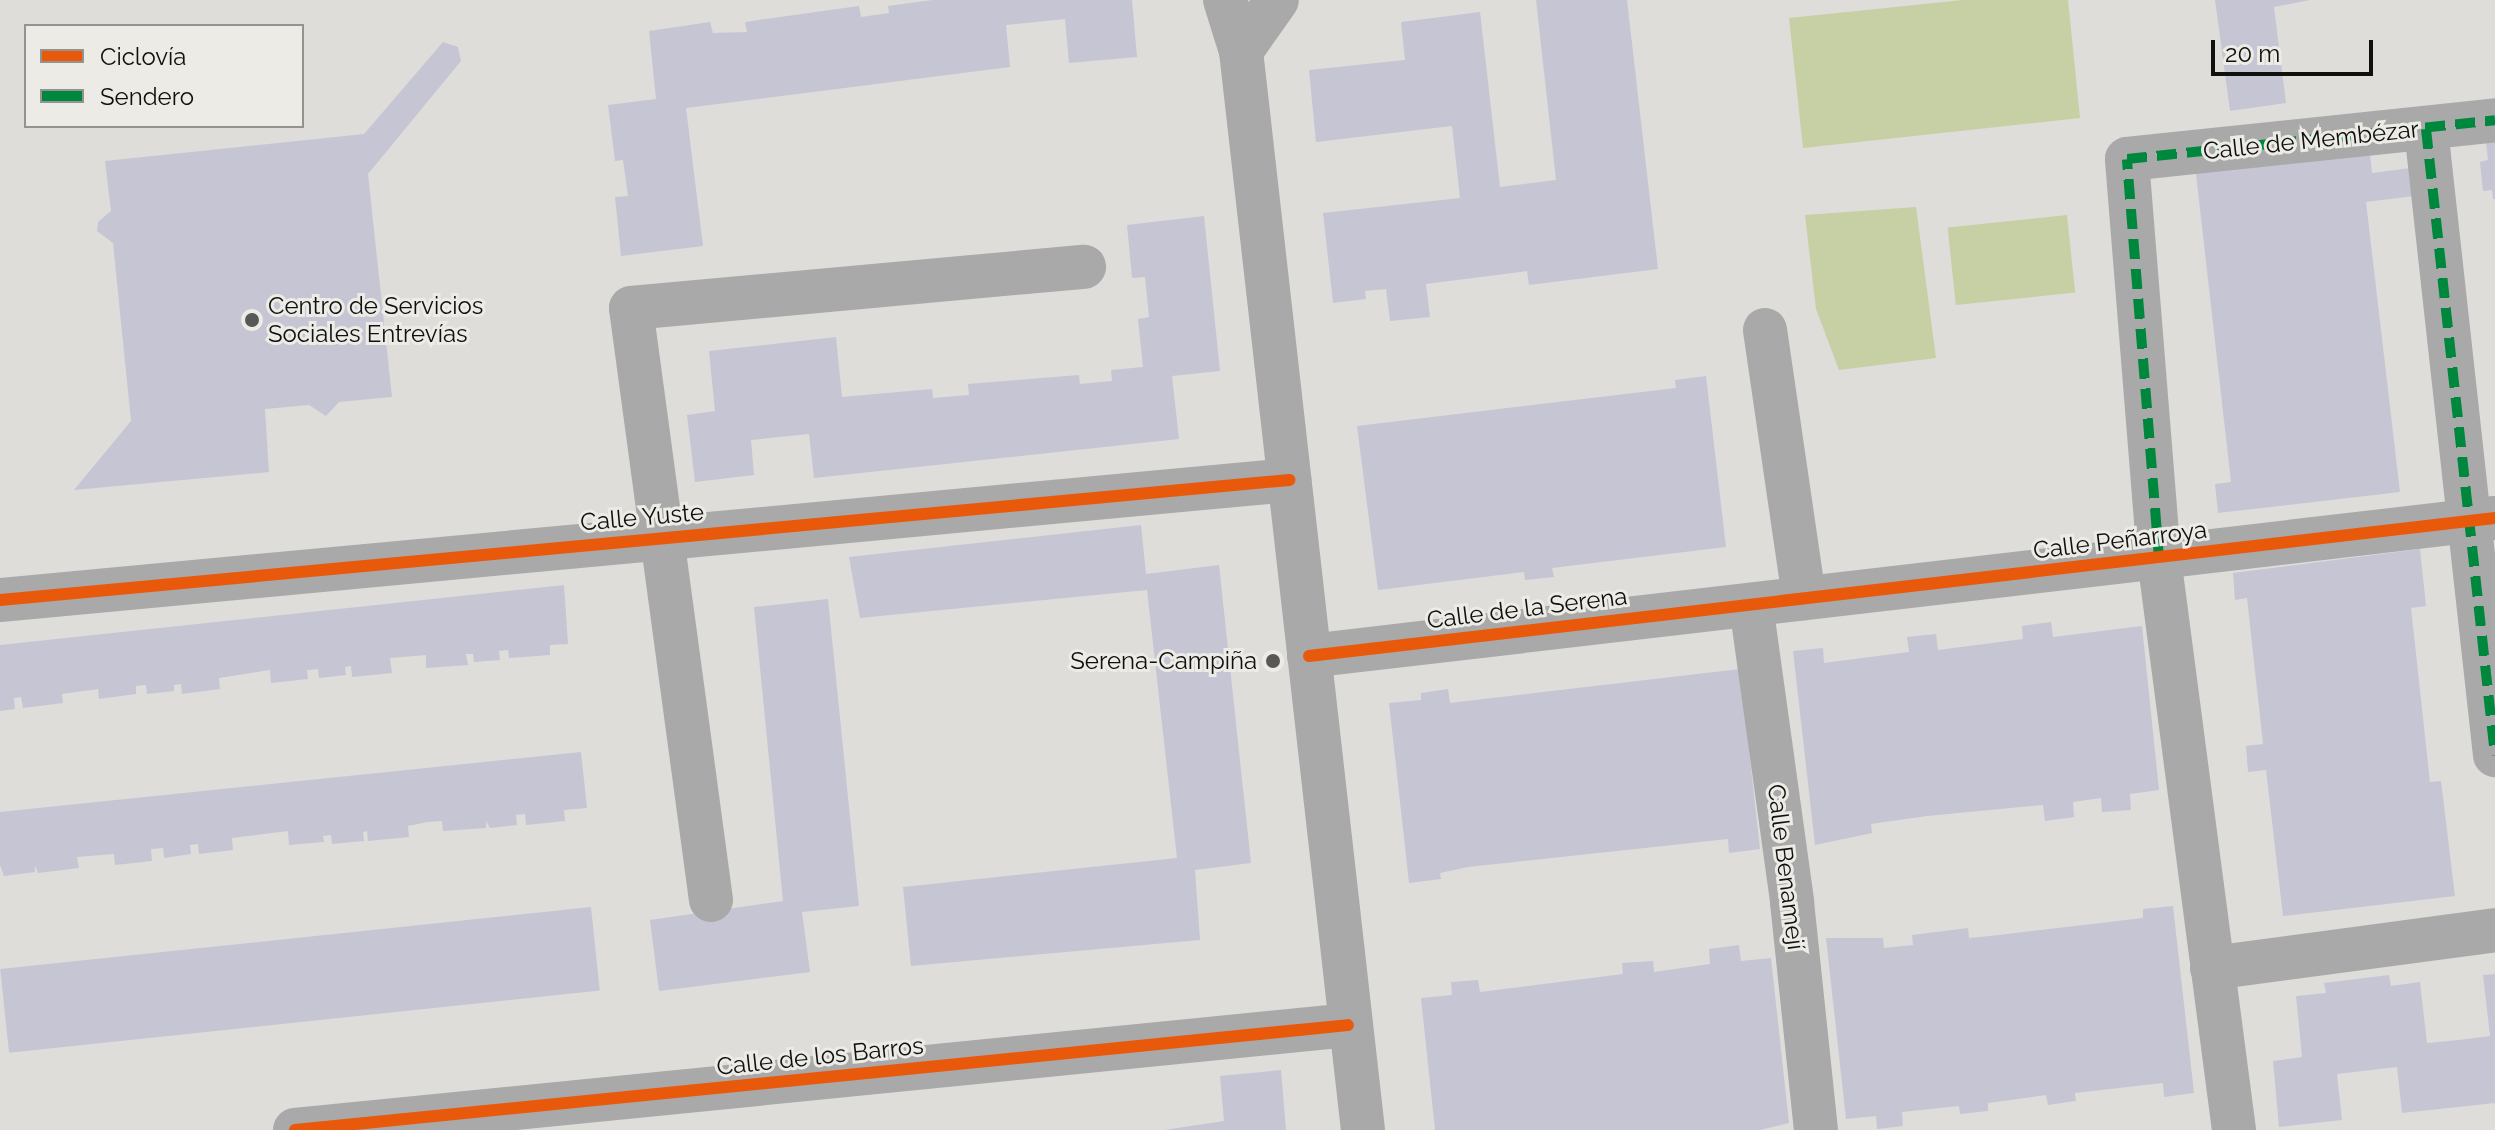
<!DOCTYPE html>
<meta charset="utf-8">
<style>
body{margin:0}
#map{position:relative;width:2495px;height:1130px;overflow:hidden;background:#deddda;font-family:Raleway,sans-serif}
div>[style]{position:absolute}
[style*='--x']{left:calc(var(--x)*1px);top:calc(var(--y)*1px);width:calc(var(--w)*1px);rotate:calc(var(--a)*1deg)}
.green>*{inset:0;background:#c7cfa4;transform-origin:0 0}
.building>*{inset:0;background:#c6c5d3;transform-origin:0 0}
.minor>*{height:44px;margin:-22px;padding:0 22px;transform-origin:22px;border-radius:22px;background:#a9a9a9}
.quiet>*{height:10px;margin-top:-5px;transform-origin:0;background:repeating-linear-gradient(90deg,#00873e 0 20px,transparent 0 30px)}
.cycleway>*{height:12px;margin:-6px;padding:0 6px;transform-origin:6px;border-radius:6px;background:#e8590c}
.dots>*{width:22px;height:22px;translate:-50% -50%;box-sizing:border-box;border:4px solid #ecebe6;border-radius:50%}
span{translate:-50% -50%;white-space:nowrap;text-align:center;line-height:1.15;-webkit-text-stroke:6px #ecebe6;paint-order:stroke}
.street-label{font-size:24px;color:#10100e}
.poi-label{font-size:24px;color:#10100e}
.left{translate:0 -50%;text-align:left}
.right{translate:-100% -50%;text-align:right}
.legend{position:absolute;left:24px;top:24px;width:280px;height:104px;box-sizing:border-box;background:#ecebe6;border:2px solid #949390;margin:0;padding:10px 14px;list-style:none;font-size:24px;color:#10100e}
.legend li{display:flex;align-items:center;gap:16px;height:40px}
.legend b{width:40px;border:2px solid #949390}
.scale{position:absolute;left:2211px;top:40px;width:162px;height:36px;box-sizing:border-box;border:4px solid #10100e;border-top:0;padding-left:10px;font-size:24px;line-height:28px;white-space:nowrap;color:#10100e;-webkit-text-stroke:6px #ecebe6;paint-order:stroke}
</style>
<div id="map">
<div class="green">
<i style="clip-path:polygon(1963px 0,2068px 0,2080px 118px,1803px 148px,1789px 18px)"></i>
<i style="clip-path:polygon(1916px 207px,1936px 358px,1839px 370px,1816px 309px,1805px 215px)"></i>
<i style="left:2067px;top:215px;width:78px;height:120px;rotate:84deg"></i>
</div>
<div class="building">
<i style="clip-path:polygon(932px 0,1132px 0,1137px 57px,1069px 63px,1065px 19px,1006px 25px,1010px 67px,686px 108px,703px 246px,621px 256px,615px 197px,628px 196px,623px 160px,615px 161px,608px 105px,656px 99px,649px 31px,710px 22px,713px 33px,747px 32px,745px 22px,859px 6px,861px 17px,889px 13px,888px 6px)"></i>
<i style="clip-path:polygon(1536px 0,1627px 0,1658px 269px,1529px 285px,1527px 271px,1426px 284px,1430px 317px,1390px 321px,1386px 289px,1365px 291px,1366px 299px,1333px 303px,1323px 213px,1460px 198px,1452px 126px,1316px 142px,1309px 70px,1405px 60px,1401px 22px,1480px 12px,1500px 187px,1556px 180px)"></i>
<i style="clip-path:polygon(2215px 0,2310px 0,2274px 7px,2286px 103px,2230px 111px)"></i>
<i style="clip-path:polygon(443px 42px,458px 47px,461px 61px,368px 174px,392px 397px,339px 402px,326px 416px,309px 405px,265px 409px,269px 472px,74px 490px,131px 421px,113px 243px,97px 231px,98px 222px,111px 211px,105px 161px,364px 134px)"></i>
<i style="clip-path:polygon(2495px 131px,2495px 199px,2493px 199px,2492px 190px,2483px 191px,2480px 162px,2488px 160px,2485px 132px)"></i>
<i style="clip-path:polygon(2369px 145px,2372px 173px,2411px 168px,2414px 196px,2366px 202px,2400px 492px,2218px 513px,2215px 484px,2231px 482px,2195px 165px)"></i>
<i style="clip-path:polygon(1204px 216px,1220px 371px,1172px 376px,1179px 439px,814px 478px,809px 434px,751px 440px,754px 475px,695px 482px,687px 415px,715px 411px,709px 351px,836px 337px,842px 397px,932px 389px,933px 398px,969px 395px,968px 384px,1079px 375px,1080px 384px,1112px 381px,1111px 370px,1143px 367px,1138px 319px,1149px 317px,1145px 277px,1132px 278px,1127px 225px)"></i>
<i style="clip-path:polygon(1706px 376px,1726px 547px,1552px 568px,1554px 577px,1525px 580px,1524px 572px,1378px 590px,1357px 426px,1676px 388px,1675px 380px)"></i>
<i style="clip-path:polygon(1141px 525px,1146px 574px,1219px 565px,1251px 863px,1195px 870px,1200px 940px,911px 966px,903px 887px,1177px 858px,1147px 590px,860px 618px,849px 557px)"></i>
<i style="clip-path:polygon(2420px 549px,2426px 606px,2411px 608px,2430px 782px,2441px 781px,2455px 896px,2283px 916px,2266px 770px,2248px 772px,2246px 746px,2263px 744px,2247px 598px,2235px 600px,2233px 573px)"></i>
<i style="clip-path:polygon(564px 585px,568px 644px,550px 645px,550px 655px,509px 658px,508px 650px,499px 651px,500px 660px,474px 662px,473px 654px,466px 654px,468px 665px,426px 668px,426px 655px,390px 658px,392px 673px,352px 677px,351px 666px,345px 667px,346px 675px,319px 678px,318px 669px,307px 670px,308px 679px,271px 683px,270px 670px,219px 678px,220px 689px,182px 694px,181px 684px,174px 685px,174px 691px,147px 694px,146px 685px,136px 686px,136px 694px,99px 699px,98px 689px,62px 694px,63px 703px,23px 708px,21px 697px,14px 698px,15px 709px,0 711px,0 645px)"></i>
<i style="clip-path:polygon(828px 599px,859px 906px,802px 912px,810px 972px,659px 991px,650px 920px,783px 901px,754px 607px)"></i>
<i style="clip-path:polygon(2051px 622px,2053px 637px,2142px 626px,2159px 790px,2130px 794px,2131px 810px,2102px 812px,2101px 798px,2073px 802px,2074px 817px,2045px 821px,2043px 805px,1927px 816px,1871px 824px,1872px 833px,1815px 845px,1793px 651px,1823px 648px,1824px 663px,1909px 652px,1907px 637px,1936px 634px,1938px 650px,2023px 639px,2022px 626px)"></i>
<i style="clip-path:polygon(1740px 669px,1760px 849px,1729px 853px,1728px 839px,1468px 867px,1440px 873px,1441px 879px,1409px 883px,1389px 703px,1421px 700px,1421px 693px,1448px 689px,1450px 703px)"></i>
<i style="clip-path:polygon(581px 752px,587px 808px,564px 810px,565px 821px,526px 825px,525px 814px,516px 815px,517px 825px,490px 828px,486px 821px,486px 828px,443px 831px,442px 821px,428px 822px,408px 826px,409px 837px,368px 841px,367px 831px,363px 832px,364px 841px,332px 844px,331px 835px,323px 836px,324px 842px,289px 845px,288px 831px,232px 838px,233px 850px,199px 854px,198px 844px,190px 845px,191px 854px,164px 858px,163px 848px,151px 849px,152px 861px,115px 865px,114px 854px,77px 857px,79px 868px,38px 873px,35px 865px,35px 872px,4px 876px,0 865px,0 812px)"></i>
<i style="clip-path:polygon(2173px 906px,2194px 1093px,2164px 1097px,2163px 1083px,2075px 1093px,2076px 1101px,2048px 1105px,2046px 1095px,1988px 1103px,1988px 1111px,1960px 1114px,1959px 1106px,1902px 1112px,1903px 1126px,1877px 1129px,1876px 1116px,1846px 1119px,1826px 938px,1883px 938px,1884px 948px,1913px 945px,1912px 935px,1968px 928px,1969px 938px,1999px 935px,2143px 918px,2143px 909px)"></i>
<i style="left:591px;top:907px;width:84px;height:594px;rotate:84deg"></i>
<i style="clip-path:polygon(1739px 945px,1741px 961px,1771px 958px,1789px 1123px,1760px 1130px,1435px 1130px,1421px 998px,1452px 995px,1451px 982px,1478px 980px,1480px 992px,1623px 974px,1622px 963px,1653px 961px,1654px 972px,1710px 964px,1709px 949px)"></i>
<i style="clip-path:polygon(2495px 974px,2495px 1103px,2402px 1113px,2397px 1067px,2337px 1074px,2342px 1120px,2279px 1127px,2273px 1061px,2302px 1057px,2296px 996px,2326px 993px,2324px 983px,2389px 975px,2391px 986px,2420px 982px,2427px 1043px,2459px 1040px,2490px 1036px,2483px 975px)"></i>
<i style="clip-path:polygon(1281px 1070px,1286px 1130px,1164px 1130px,1224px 1121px,1220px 1076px)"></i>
</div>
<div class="minor">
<i style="--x:1225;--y:0;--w:53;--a:72.6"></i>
<i style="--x:1241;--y:51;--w:1086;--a:83.55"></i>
<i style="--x:1241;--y:51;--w:62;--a:-54.8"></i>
<i style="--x:2426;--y:129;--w:630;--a:83.71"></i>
<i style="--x:1765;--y:330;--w:271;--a:81.7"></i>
<i style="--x:0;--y:600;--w:1295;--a:-5.32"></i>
<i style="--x:1751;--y:605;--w:300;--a:82.1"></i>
<i style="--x:1792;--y:902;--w:229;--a:84"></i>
<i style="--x:1309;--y:656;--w:1194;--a:-6.64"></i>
<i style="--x:711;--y:900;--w:597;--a:-97.7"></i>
<i style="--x:631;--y:308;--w:455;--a:-5.2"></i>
<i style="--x:2212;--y:968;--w:286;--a:-7.6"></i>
<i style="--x:295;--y:1130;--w:1058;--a:-5.69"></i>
<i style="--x:2234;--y:1130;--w:577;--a:-97.47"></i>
<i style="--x:2159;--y:558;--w:400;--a:-94.6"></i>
<i style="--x:2127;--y:159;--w:370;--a:-6"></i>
</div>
<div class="quiet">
<i style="--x:2426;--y:129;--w:630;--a:83.71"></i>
<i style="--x:2159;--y:558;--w:400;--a:-94.6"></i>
<i style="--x:2127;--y:159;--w:370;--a:-6"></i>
</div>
<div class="cycleway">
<i style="--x:0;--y:600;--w:1295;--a:-5.32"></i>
<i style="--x:1309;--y:656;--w:1194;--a:-6.64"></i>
<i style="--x:295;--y:1130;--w:1058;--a:-5.69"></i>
</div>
<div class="dots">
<i style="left:252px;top:320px;background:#585855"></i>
<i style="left:1273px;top:661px;background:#585855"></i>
</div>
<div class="street-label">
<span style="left:2311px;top:140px;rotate:-6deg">Calle de Membézar</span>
<span style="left:642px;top:517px;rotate:-5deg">Calle Yuste</span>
<span style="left:2120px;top:540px;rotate:-7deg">Calle Peñarroya</span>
<span style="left:1527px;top:608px;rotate:-7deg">Calle de la Serena</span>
<span style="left:1786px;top:867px;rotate:83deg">Calle Benamejí</span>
<span style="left:820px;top:1056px;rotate:-6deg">Calle de los Barros</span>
</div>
<div class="poi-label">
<span class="left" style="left:268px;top:320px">Centro de Servicios<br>Sociales Entrevías</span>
<span class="right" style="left:1257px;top:661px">Serena-Campiña</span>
</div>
<ul class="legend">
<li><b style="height:10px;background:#e8590c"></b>Ciclovía</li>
<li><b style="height:10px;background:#00873e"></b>Sendero</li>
</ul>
<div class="scale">20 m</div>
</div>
